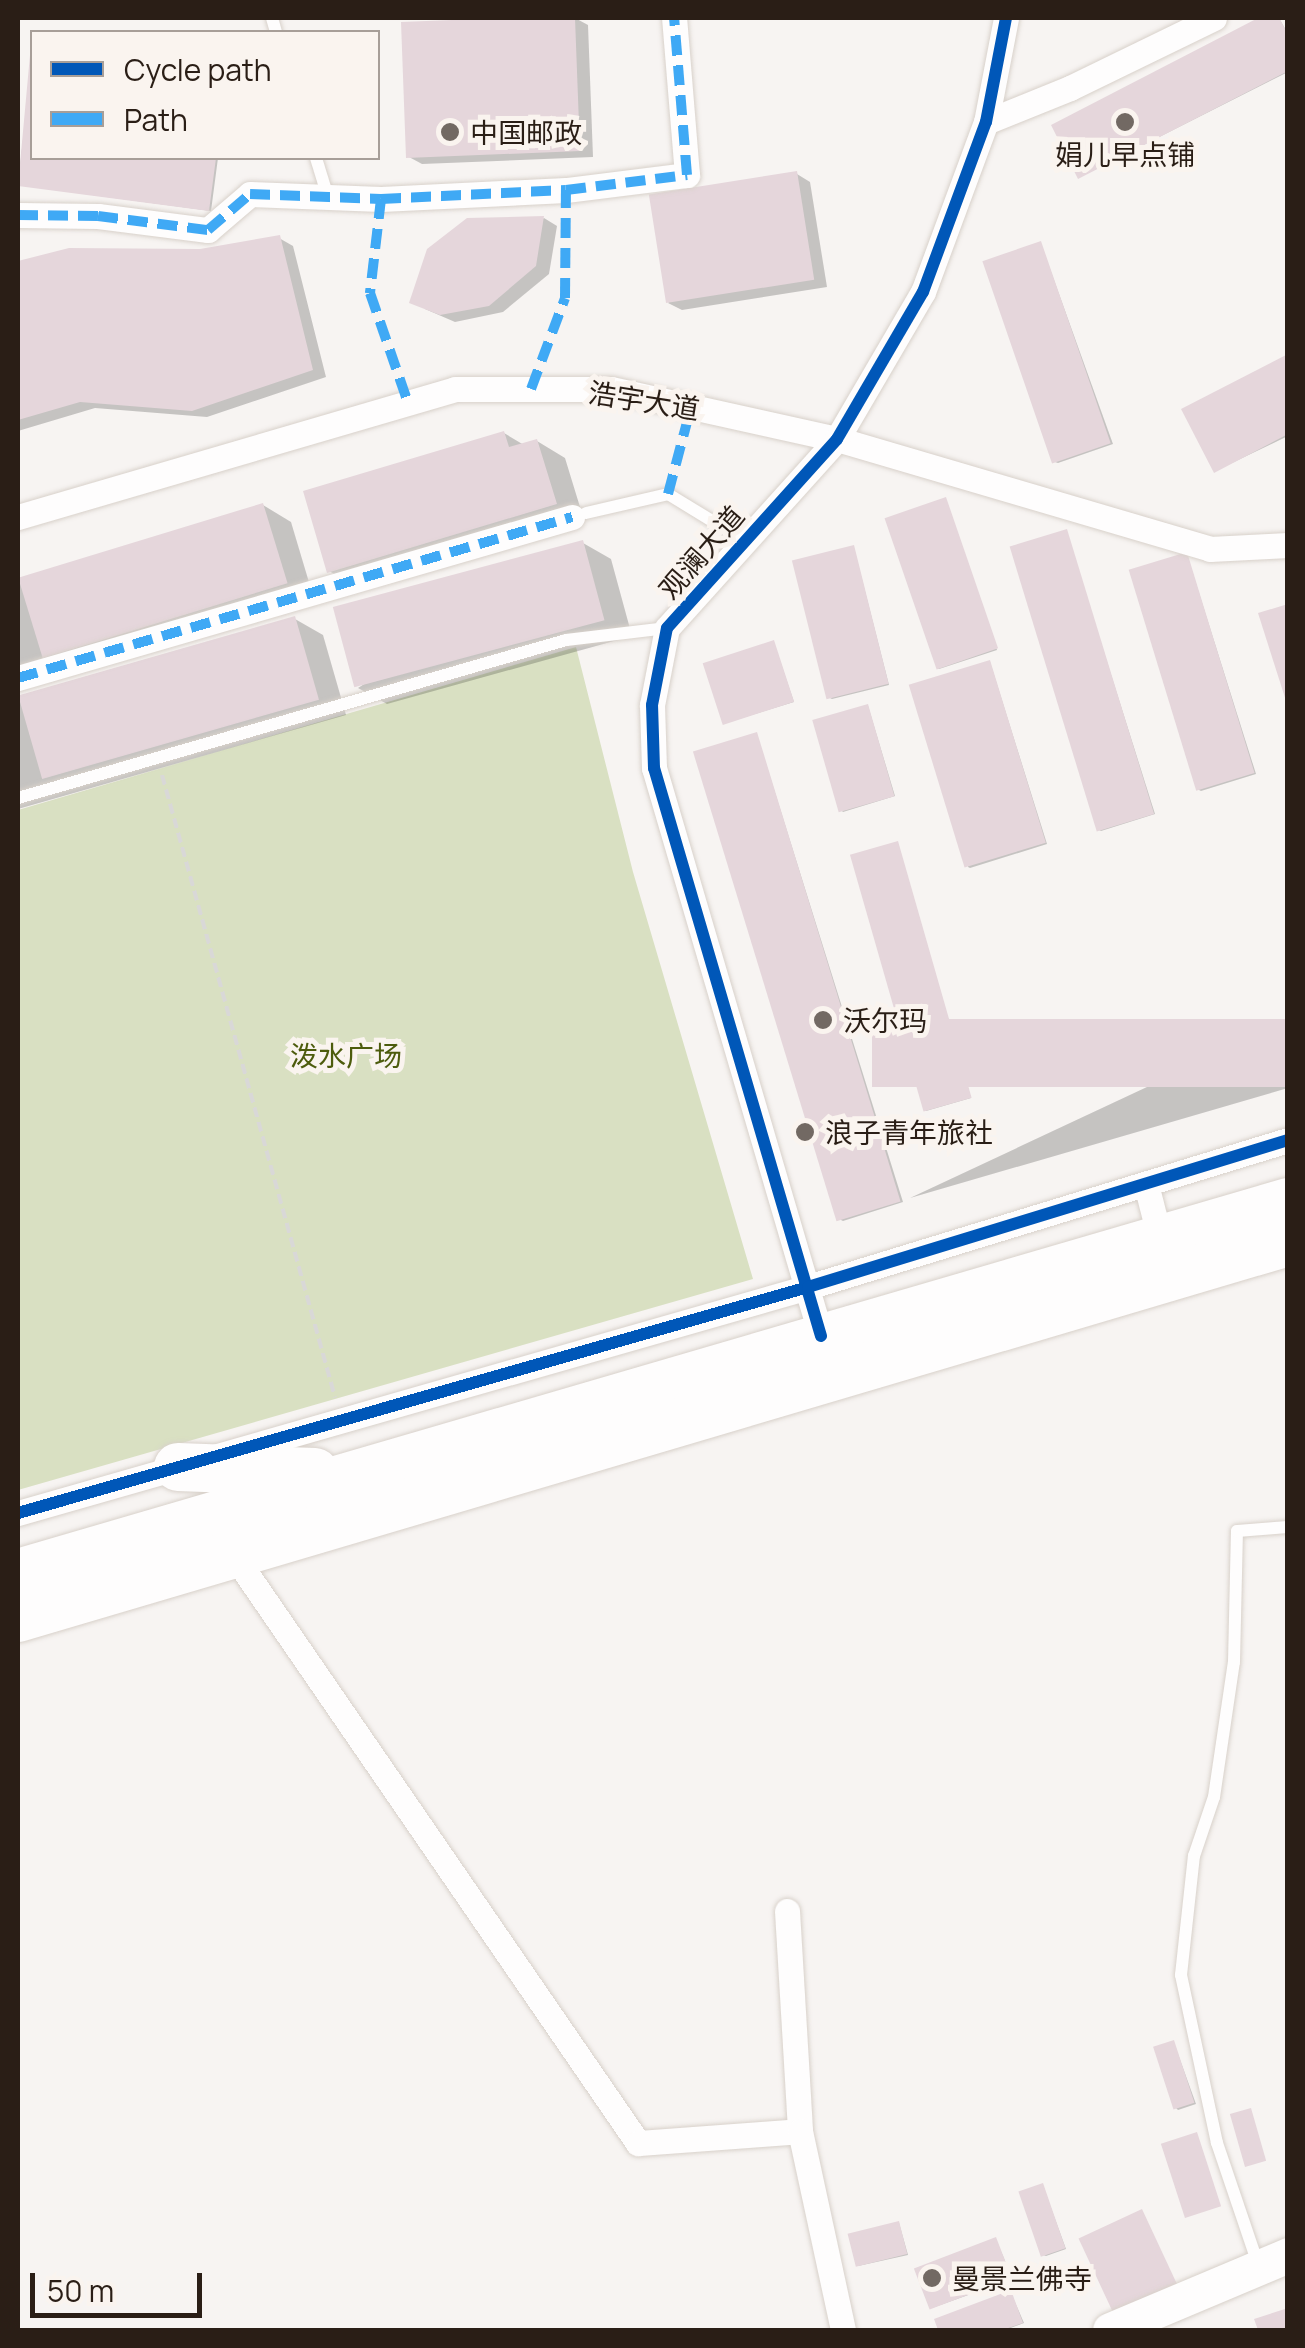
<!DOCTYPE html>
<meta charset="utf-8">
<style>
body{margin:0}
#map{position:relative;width:1305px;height:2348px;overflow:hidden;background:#f7f4f2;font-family:Manrope,"Noto Sans SC",sans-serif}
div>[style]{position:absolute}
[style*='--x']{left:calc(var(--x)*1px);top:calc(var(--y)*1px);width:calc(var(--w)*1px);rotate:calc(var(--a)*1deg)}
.green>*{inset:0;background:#d9e0c2}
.shadow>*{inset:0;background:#0003}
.building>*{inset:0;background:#e5d6db;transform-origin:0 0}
.path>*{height:4px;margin-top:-2px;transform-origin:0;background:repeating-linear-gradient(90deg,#d9d8d7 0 10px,transparent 0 15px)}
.roads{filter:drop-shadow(0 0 2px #d8d1ca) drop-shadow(0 0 2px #d8d1ca)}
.lane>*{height:12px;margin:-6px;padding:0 6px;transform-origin:6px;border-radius:6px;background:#fefdfd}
.street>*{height:25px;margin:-12.5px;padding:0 12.5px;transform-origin:12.5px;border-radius:12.5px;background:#fefdfd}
.secondary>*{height:35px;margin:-17.5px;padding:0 17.5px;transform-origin:17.5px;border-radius:17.5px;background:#fefdfd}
.highway>*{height:48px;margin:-24px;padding:0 24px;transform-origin:24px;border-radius:24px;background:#fefdfd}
.quiet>*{height:10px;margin-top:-5px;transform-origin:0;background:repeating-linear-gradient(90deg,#3fa9f5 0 20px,transparent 0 30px)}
.cycleway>*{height:12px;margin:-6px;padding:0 6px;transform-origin:6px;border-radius:6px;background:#0057b8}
.dots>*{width:28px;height:28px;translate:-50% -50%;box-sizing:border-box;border:5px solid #faf4ef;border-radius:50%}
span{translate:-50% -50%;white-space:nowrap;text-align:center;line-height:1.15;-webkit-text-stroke:10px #faf4ef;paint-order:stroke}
.poi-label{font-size:28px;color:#2a1e16}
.left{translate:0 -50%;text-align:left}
.street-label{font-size:28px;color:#2a1e16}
.park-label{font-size:28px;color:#4d5c0d}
.frame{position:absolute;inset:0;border:20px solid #2a1e16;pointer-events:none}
.legend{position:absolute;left:30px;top:30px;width:350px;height:130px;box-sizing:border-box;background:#faf4ef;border:2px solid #a79e98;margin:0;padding:12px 18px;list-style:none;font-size:30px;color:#2a1e16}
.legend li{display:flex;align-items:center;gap:20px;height:50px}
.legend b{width:50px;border:2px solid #a79e98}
.scale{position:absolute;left:30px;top:2273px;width:172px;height:45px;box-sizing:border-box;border:5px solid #2a1e16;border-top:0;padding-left:12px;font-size:30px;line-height:35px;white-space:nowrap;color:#2a1e16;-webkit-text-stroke:8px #faf4ef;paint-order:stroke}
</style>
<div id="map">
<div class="green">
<i style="clip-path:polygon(576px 647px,633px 872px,753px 1279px,18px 1490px,18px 810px)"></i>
</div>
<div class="shadow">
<i style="clip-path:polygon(575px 18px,588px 25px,593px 157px,422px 164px,409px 157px,404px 24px)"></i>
<i style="clip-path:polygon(1264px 18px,1279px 18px,1288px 34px,1288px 72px,1080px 177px,1054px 126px)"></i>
<i style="clip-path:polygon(32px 56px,32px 158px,218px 158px,211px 211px,18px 185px)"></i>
<i style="clip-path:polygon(797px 174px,810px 182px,827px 287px,682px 310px,668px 303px)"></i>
<i style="clip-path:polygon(544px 218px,557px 226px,549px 274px,503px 312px,455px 322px,425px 309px)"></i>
<i style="clip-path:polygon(279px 238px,293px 246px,326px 377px,207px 417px,95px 408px,18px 431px,18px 263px,69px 251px,200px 251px)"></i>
<i style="clip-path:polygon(1041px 244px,1113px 444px,1058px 463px,1055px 462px)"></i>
<i style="clip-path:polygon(1288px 357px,1288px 436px,1215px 471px)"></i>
<i style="clip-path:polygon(504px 433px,524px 445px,537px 441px,565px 458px,584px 520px,358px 587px,329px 571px)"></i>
<i style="clip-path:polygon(946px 500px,997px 650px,939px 669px,937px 668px)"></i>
<i style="clip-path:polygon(263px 505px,291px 522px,314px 599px,18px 687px,18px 579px)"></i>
<i style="clip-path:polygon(1066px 532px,1155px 814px,1101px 831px,1099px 830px)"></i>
<i style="clip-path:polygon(583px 543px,611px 559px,632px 636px,387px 704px,358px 688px)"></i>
<i style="clip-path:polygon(854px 548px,889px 685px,832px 699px,830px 698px)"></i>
<i style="clip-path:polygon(1187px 555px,1256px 774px,1201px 791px,1199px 790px)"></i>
<i style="clip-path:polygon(295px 619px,323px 635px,346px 715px,18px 809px,18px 698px)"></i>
<i style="clip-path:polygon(774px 643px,794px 702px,725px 723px)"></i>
<i style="clip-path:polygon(990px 662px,1047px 844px,970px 868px,968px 867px)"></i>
<i style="clip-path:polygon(868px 706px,895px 796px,843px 812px,841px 810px)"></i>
<i style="clip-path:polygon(757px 735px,903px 1202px,843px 1221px,841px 1220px)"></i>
<i style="clip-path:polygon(898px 844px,971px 1098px,926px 1111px,924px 1109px)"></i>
<i style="clip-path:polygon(1288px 1021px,1288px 1088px,910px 1198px)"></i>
<i style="clip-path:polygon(1174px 2043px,1196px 2104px,1178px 2110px,1176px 2108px)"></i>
<i style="clip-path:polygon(1043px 2186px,1066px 2249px,1046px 2256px,1043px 2255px)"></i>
<i style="clip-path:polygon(899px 2223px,908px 2255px,858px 2266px)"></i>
<i style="clip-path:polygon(996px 2240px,1013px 2279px,932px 2308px)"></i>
<i style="clip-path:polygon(1011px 2293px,1024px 2323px,1005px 2330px,941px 2330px,937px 2321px)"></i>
</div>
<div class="building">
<i style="clip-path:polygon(502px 18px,575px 18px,580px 151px,406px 158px,401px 22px)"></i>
<i style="clip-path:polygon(1258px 18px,1279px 18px,1288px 34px,1288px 71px,1078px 179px,1051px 125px)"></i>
<i style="clip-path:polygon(30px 55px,32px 158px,216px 158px,209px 211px,18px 186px)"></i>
<i style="left:797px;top:171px;width:110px;height:150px;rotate:81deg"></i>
<i style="clip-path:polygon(544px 216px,536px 266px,489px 306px,440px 315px,409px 303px,427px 249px,467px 218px)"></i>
<i style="clip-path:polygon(280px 235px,313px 370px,192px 411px,80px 402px,18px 420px,18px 261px,69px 248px,200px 249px)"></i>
<i style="left:1041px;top:241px;width:214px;height:62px;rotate:71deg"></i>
<i style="clip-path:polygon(1288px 354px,1288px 434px,1214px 473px,1181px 409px)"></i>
<i style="clip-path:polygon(504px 431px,509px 447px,537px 439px,557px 504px,327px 573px,303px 491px)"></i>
<i style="left:946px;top:497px;width:160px;height:65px;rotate:71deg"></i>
<i style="left:263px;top:503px;width:84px;height:256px;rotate:73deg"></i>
<i style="left:1067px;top:529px;width:298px;height:60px;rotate:73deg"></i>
<i style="left:583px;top:540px;width:83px;height:259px;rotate:75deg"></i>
<i style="left:854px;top:545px;width:143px;height:64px;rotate:76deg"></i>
<i style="left:1187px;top:552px;width:231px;height:61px;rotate:73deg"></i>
<i style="clip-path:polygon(1288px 604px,1288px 704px,1287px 704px,1258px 613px)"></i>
<i style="left:295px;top:616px;width:87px;height:288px;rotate:74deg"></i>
<i style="left:774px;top:640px;width:65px;height:75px;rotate:72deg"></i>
<i style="left:990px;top:660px;width:191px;height:85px;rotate:73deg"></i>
<i style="left:868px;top:704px;width:96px;height:58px;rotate:74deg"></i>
<i style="left:757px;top:732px;width:491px;height:67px;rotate:73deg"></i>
<i style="left:898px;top:841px;width:267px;height:50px;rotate:74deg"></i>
<i style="left:1288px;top:1019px;width:68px;height:416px;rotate:90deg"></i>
<i style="left:1174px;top:2040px;width:66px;height:22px;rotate:72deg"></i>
<i style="left:1251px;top:2108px;width:55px;height:22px;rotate:74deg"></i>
<i style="left:1197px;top:2132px;width:78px;height:38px;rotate:72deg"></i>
<i style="left:1043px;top:2183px;width:69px;height:26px;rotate:71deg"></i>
<i style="left:1142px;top:2209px;width:86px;height:70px;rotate:65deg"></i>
<i style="left:899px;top:2221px;width:34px;height:53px;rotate:76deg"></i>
<i style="left:996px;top:2237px;width:44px;height:88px;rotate:69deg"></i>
<i style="clip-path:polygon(1011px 2290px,1023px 2323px,1002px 2330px,938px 2330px,934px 2319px)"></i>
<i style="clip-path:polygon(1288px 2308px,1288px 2330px,1258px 2330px,1254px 2319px)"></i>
</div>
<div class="path">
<i style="--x:162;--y:775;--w:646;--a:74.46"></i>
</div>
<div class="roads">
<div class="lane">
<i style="--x:272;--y:18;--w:15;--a:74"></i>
<i style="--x:316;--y:158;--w:41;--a:72.9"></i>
<i style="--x:586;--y:513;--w:84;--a:-13"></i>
<i style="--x:668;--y:494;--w:88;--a:31.5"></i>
<i style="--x:18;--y:798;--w:570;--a:-16.08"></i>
<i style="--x:566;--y:640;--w:102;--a:-6.8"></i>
<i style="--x:1258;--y:2264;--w:128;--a:-108.7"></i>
<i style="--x:1217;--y:2143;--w:172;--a:-102.1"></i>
<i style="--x:1181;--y:1975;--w:120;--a:-83.8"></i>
<i style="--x:1194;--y:1856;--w:62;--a:-71.3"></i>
<i style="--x:1214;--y:1797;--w:136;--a:-81.6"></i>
<i style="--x:1234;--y:1662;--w:131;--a:-88.7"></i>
<i style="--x:1237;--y:1531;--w:51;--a:-4.5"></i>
</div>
<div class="street">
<i style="--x:986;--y:122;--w:91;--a:-22"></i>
<i style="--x:1070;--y:88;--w:160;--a:-25.9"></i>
<i style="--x:18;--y:215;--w:80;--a:0.7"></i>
<i style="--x:98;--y:216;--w:111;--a:7.3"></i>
<i style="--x:208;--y:230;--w:55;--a:-40.6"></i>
<i style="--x:250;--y:194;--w:131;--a:2.2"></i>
<i style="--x:381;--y:199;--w:185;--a:-2.8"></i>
<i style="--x:566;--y:190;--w:122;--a:-7.1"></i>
<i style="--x:687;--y:175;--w:158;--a:-94.7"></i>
<i style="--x:18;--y:517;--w:455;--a:-16.3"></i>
<i style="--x:455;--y:389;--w:156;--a:0"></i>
<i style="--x:611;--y:389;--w:231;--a:12.5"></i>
<i style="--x:837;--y:439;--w:389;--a:16.4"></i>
<i style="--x:1210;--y:549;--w:78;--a:-2.9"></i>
<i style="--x:18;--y:678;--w:577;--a:-16.2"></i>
<i style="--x:1146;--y:1184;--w:57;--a:75.7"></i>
<i style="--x:821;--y:1336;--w:592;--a:-106.38"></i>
<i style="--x:654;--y:768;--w:63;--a:-91.8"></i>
<i style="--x:652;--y:705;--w:78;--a:-79"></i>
<i style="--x:667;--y:628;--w:254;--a:-48"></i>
<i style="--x:837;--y:439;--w:170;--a:-59.7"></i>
<i style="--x:923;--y:292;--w:181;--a:-69.7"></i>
<i style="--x:986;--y:122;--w:106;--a:-79.1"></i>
<i style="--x:18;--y:1513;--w:822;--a:-15.96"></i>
<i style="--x:808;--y:1287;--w:502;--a:-17.03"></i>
<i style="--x:233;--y:1554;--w:715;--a:55.49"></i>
<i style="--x:638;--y:2143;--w:162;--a:-4.2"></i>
<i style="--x:787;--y:1911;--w:220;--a:86.6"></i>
<i style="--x:800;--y:2131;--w:204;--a:77.8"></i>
</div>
<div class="secondary">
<i style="--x:1110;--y:2330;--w:193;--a:-22.8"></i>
</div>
<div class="highway">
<i style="--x:178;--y:1467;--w:137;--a:2.1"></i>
<i style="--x:18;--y:1573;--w:1323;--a:-16.28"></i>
<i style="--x:18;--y:1618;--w:1324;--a:-16.49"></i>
</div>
</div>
<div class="quiet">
<i style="--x:381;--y:199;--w:95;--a:96.7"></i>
<i style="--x:370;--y:293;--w:116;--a:70.9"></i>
<i style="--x:18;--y:215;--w:80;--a:0.7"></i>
<i style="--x:98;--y:216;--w:111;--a:7.3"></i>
<i style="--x:208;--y:230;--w:55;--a:-40.6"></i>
<i style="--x:250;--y:194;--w:131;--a:2.2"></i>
<i style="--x:381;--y:199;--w:185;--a:-2.8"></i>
<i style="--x:566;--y:190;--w:122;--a:-7.1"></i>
<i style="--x:687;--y:175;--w:158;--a:-94.7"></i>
<i style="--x:531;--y:389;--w:97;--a:-69.5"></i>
<i style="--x:565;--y:298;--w:108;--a:-89.5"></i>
<i style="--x:668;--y:494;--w:90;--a:-75.2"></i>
<i style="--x:18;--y:678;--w:577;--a:-16.2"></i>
</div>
<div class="cycleway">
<i style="--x:821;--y:1336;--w:592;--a:-106.38"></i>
<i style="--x:654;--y:768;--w:63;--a:-91.8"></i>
<i style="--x:652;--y:705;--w:78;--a:-79"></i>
<i style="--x:667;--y:628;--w:254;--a:-48"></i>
<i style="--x:837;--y:439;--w:170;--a:-59.7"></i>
<i style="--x:923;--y:292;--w:181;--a:-69.7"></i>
<i style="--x:986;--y:122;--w:106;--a:-79.1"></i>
<i style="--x:18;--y:1513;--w:822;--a:-15.96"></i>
<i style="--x:808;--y:1287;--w:502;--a:-17.03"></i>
</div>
<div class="dots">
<i style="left:1125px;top:122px;background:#726963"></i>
<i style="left:450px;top:132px;background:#726963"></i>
<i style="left:823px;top:1020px;background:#726963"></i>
<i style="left:805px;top:1132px;background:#726963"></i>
<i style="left:932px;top:2278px;background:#726963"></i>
</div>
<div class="poi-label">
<span class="left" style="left:470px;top:132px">中国邮政</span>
<span style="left:1125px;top:154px">娟儿早点铺</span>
<span class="left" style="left:843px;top:1020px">沃尔玛</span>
<span class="left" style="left:825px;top:1132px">浪子青年旅社</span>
<span class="left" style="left:952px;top:2278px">曼景兰佛寺</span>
</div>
<div class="street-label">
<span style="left:644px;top:400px;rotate:9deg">浩宇大道</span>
<span style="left:701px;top:552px;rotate:-49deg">观澜大道</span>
</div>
<div class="park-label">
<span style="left:346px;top:1055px">泼水广场</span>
</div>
<div class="frame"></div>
<ul class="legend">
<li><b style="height:12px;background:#0057b8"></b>Cycle path</li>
<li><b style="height:12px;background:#3fa9f5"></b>Path</li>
</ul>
<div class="scale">50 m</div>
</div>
